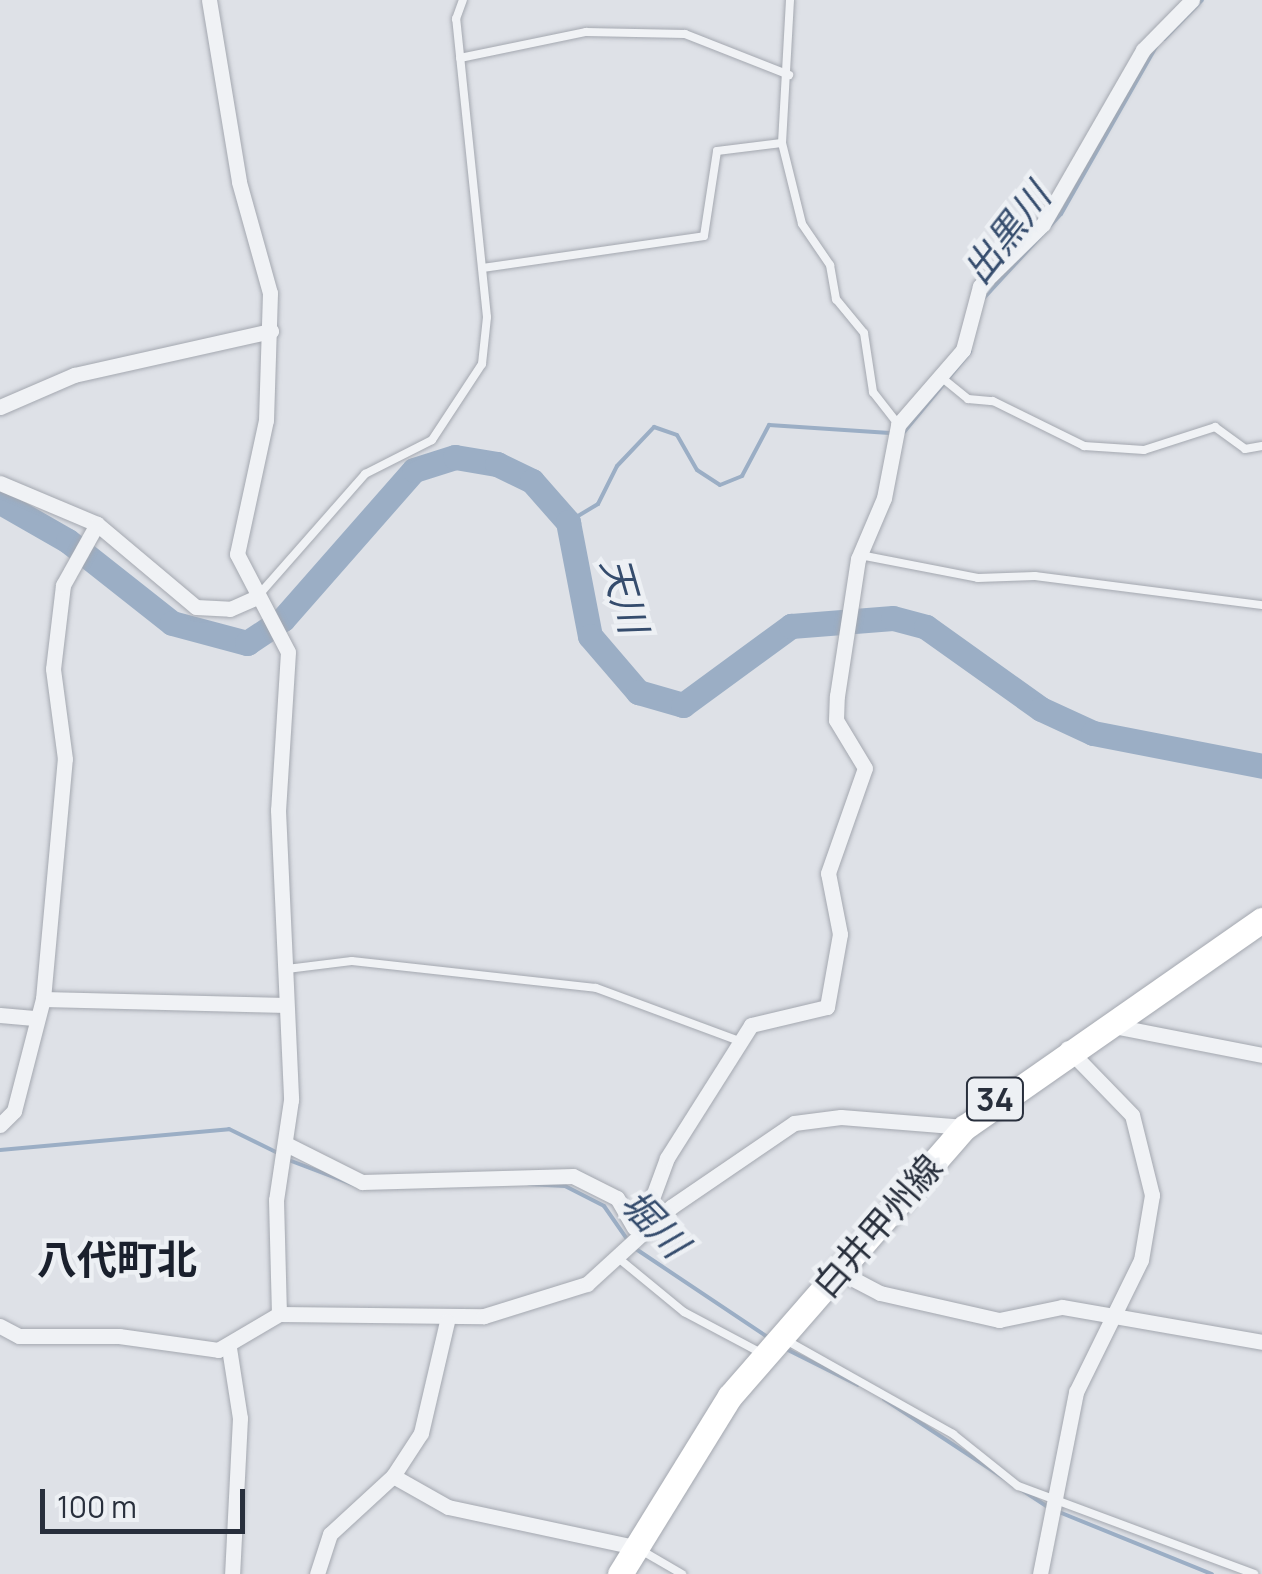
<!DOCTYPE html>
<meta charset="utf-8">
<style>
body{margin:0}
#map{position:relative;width:1262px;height:1574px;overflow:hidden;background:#dee1e7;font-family:Manrope,"Noto Sans JP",sans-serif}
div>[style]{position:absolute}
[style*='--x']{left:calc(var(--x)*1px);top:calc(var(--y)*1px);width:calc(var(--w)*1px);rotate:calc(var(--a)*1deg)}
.stream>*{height:4px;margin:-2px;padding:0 2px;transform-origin:2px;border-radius:2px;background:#9baec5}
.river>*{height:25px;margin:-12.5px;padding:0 12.5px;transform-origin:12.5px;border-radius:12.5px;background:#9baec5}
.roads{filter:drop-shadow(0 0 2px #a4a8b0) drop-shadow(0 0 2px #a4a8b0)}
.lane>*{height:8px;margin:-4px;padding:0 4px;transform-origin:4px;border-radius:4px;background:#f0f2f5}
.street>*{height:15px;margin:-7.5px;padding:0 7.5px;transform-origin:7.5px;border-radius:7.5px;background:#f0f2f5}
.primary>*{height:25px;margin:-12.5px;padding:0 12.5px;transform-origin:12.5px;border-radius:12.5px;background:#fff}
span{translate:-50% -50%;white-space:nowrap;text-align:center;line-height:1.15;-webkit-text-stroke:9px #edf0f4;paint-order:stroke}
.shield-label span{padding:2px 8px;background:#edf0f4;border:2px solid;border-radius:8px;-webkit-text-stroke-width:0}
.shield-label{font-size:32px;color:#282f3c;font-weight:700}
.street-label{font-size:35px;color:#282f3c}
.water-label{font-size:38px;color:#354c6d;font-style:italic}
.quarter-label{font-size:40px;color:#1a202d;font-weight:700}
.scale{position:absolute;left:40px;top:1489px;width:205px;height:45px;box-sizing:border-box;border:5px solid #282f3c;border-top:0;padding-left:12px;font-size:30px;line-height:35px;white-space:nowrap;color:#282f3c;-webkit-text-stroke:8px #edf0f4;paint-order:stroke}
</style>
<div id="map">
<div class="stream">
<i style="--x:1164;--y:39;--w:54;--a:-45.7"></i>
<i style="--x:983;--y:299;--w:115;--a:-47.5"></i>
<i style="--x:1061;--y:214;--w:194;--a:-60.4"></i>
<i style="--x:904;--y:432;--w:104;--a:-50.5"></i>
<i style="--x:568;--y:522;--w:35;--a:-31"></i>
<i style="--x:598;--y:504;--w:42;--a:-63.4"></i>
<i style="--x:617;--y:466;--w:54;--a:-46.5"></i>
<i style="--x:654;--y:427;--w:24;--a:19"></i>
<i style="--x:677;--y:435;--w:40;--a:60.3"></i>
<i style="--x:697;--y:470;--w:27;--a:33"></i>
<i style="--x:720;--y:485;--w:24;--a:-22"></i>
<i style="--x:742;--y:476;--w:58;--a:-62.1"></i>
<i style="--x:769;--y:425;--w:121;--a:3.8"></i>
<i style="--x:0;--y:1150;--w:230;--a:-5.2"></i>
<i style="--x:229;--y:1129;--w:55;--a:26.1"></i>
<i style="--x:286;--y:1159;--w:79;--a:20.7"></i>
<i style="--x:529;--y:1184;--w:36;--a:3"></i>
<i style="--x:565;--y:1186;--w:44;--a:27.1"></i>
<i style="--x:604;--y:1206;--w:40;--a:55.1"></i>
<i style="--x:633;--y:1247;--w:164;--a:33.8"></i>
<i style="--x:786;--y:1349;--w:80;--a:26.6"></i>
<i style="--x:884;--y:1399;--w:194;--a:33.4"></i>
<i style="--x:1059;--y:1512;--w:165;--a:22.1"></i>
</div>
<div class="river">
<i style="--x:0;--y:502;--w:78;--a:29.8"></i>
<i style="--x:68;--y:541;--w:132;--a:38.3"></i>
<i style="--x:172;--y:623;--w:78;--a:14.9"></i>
<i style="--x:247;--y:643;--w:43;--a:-33.7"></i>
<i style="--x:283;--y:619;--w:198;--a:-48.7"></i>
<i style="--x:414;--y:470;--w:43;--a:-17.6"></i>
<i style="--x:455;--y:457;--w:43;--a:9.5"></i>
<i style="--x:497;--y:464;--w:39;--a:26"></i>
<i style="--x:532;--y:481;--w:55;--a:48.7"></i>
<i style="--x:568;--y:522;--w:116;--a:79.1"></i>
<i style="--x:590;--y:636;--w:74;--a:49.4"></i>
<i style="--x:638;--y:692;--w:47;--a:16.1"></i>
<i style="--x:683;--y:705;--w:134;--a:-36.2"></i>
<i style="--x:791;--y:626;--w:102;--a:-4.5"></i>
<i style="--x:893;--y:618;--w:34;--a:15"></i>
<i style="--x:926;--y:627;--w:141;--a:35.5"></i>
<i style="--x:1041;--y:709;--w:57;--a:24.8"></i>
<i style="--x:1093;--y:733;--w:172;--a:11"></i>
</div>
<div class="roads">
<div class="lane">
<i style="--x:790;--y:0;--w:143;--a:93.2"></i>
<i style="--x:782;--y:143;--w:83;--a:76.1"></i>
<i style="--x:802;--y:224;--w:50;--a:55.7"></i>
<i style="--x:830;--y:265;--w:35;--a:80"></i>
<i style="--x:836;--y:299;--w:44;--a:50.5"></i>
<i style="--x:864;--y:333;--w:60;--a:81.3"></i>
<i style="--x:873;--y:392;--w:39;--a:52"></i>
<i style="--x:460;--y:58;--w:129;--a:-11.7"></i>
<i style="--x:586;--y:32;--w:99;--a:1.2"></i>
<i style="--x:685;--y:34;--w:112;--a:21.5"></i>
<i style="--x:483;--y:268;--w:223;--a:-8.2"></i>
<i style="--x:704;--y:236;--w:86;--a:-81.3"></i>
<i style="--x:717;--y:151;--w:65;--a:-7"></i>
<i style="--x:941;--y:377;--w:35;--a:39"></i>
<i style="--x:968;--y:399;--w:25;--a:5"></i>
<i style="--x:993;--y:401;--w:102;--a:26.3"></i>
<i style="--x:1084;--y:446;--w:60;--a:3.8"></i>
<i style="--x:1144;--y:450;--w:75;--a:-17.9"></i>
<i style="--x:1215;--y:427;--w:37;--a:36"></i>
<i style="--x:1245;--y:449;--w:17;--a:-10"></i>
<i style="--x:860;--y:555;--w:120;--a:11"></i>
<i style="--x:978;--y:578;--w:57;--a:-2"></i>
<i style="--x:1035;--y:576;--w:229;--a:7.3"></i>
<i style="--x:257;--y:597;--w:164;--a:-48.7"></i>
<i style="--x:365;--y:474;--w:75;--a:-26.9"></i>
<i style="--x:432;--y:440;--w:91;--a:-56.7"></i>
<i style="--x:482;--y:364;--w:47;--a:-83.9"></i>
<i style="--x:487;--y:317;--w:300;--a:-95.9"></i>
<i style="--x:456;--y:19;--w:20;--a:-70"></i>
<i style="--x:287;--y:969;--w:65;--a:-7"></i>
<i style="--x:352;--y:961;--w:245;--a:6.3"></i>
<i style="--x:596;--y:988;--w:153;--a:20.3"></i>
<i style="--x:617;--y:1257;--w:87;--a:39.4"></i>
<i style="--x:684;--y:1312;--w:89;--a:28"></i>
<i style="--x:784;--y:1339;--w:194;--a:29.3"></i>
<i style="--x:953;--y:1434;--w:83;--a:38.7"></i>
<i style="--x:1018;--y:1486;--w:252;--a:20.4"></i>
<i style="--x:639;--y:1549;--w:50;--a:30.2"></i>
</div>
<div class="street">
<i style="--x:209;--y:0;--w:184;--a:80.6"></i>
<i style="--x:239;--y:182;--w:115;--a:74.4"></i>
<i style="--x:270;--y:293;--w:127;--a:91.8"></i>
<i style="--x:266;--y:420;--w:137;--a:102.2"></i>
<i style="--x:237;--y:554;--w:110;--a:62.5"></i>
<i style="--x:288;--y:652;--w:158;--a:93.6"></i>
<i style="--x:278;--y:810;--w:290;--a:87.4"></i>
<i style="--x:291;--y:1100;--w:101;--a:98.5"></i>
<i style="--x:276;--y:1200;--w:114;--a:88.5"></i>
<i style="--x:0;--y:407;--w:81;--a:-23.4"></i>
<i style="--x:74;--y:375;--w:202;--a:-12.6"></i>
<i style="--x:0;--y:483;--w:105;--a:22.9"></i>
<i style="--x:97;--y:524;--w:129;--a:40"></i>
<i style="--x:196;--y:607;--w:34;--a:3"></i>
<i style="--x:230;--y:609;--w:30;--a:-24"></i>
<i style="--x:43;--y:999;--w:243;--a:1.4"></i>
<i style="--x:0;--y:1015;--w:34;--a:5"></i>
<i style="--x:1109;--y:1025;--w:156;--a:11.1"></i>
<i style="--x:0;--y:1125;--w:20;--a:-45"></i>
<i style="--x:14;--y:1111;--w:116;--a:-75.5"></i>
<i style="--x:43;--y:999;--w:241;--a:-84.8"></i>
<i style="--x:65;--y:759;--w:91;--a:-97.6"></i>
<i style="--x:53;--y:669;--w:85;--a:-83.2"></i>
<i style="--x:63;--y:585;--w:70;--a:-60.9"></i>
<i style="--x:288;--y:1145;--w:83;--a:26.6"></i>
<i style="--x:362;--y:1182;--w:211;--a:-1.6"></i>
<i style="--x:573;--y:1176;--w:49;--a:26.6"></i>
<i style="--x:617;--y:1198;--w:34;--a:60"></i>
<i style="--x:639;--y:1234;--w:81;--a:-69.8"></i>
<i style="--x:667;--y:1158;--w:157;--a:-57.7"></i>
<i style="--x:751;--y:1025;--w:78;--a:-13.3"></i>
<i style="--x:827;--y:1007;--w:74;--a:-79.9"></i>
<i style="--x:840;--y:934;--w:62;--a:-101.1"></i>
<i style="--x:828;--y:873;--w:111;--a:-70.6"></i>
<i style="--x:865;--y:768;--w:56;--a:-121.1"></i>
<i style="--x:836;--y:720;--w:24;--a:-88"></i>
<i style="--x:837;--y:696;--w:139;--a:-81.3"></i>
<i style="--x:858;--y:559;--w:66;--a:-66.9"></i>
<i style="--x:884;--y:498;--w:74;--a:-79.1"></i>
<i style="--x:898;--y:425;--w:99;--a:-49.1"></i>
<i style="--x:963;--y:350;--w:66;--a:-75.1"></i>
<i style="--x:980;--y:286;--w:88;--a:-44.5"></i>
<i style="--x:1043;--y:224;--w:201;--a:-60.1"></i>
<i style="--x:1143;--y:50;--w:70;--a:-45.6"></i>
<i style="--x:838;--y:1271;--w:47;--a:27.6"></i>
<i style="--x:880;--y:1293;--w:122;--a:12.8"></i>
<i style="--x:999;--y:1320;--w:64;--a:-11.7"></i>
<i style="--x:1062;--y:1307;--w:203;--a:9.9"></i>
<i style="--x:0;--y:1326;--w:21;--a:28"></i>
<i style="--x:19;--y:1336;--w:100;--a:0"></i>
<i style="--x:119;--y:1336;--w:100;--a:8"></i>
<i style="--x:218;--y:1350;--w:71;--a:-30.5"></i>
<i style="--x:279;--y:1314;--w:205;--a:0.6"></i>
<i style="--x:484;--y:1316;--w:108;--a:-17.3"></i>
<i style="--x:587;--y:1284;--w:114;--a:-42.5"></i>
<i style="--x:671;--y:1207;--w:149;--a:-34.3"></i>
<i style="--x:794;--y:1123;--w:47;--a:-7.3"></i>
<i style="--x:841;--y:1117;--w:124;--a:4.6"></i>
<i style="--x:229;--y:1348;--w:71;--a:81.1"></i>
<i style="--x:240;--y:1418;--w:156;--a:92.9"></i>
<i style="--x:393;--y:1476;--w:63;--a:29.4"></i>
<i style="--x:448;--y:1507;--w:191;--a:12.1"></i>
<i style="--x:317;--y:1574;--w:42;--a:-72"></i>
<i style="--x:330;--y:1534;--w:86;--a:-42.6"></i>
<i style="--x:393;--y:1476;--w:51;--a:-56.9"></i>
<i style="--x:421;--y:1433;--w:115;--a:-76.9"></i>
<i style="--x:1040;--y:1574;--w:186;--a:-78.8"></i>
<i style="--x:1076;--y:1392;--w:147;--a:-63.8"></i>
<i style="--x:1141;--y:1260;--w:66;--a:-80.4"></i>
<i style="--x:1152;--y:1195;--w:82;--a:-104"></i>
<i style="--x:1132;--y:1115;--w:93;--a:-134.1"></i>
</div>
<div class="primary">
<i style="--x:620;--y:1574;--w:209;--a:-58.3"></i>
<i style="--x:730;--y:1396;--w:357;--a:-48.9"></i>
<i style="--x:965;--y:1127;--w:362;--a:-34.9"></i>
</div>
</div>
<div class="shield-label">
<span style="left:995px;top:1099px">34</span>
</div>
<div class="street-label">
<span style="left:877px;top:1226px;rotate:-49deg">白井甲州線</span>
</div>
<div class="water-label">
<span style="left:1006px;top:233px;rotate:-52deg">出黒川</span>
<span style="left:625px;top:595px;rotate:74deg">天川</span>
<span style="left:655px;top:1223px;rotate:46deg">堀川</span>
</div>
<div class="quarter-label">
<span style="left:117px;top:1259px">八代町北</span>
</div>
<div class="scale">100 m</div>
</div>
